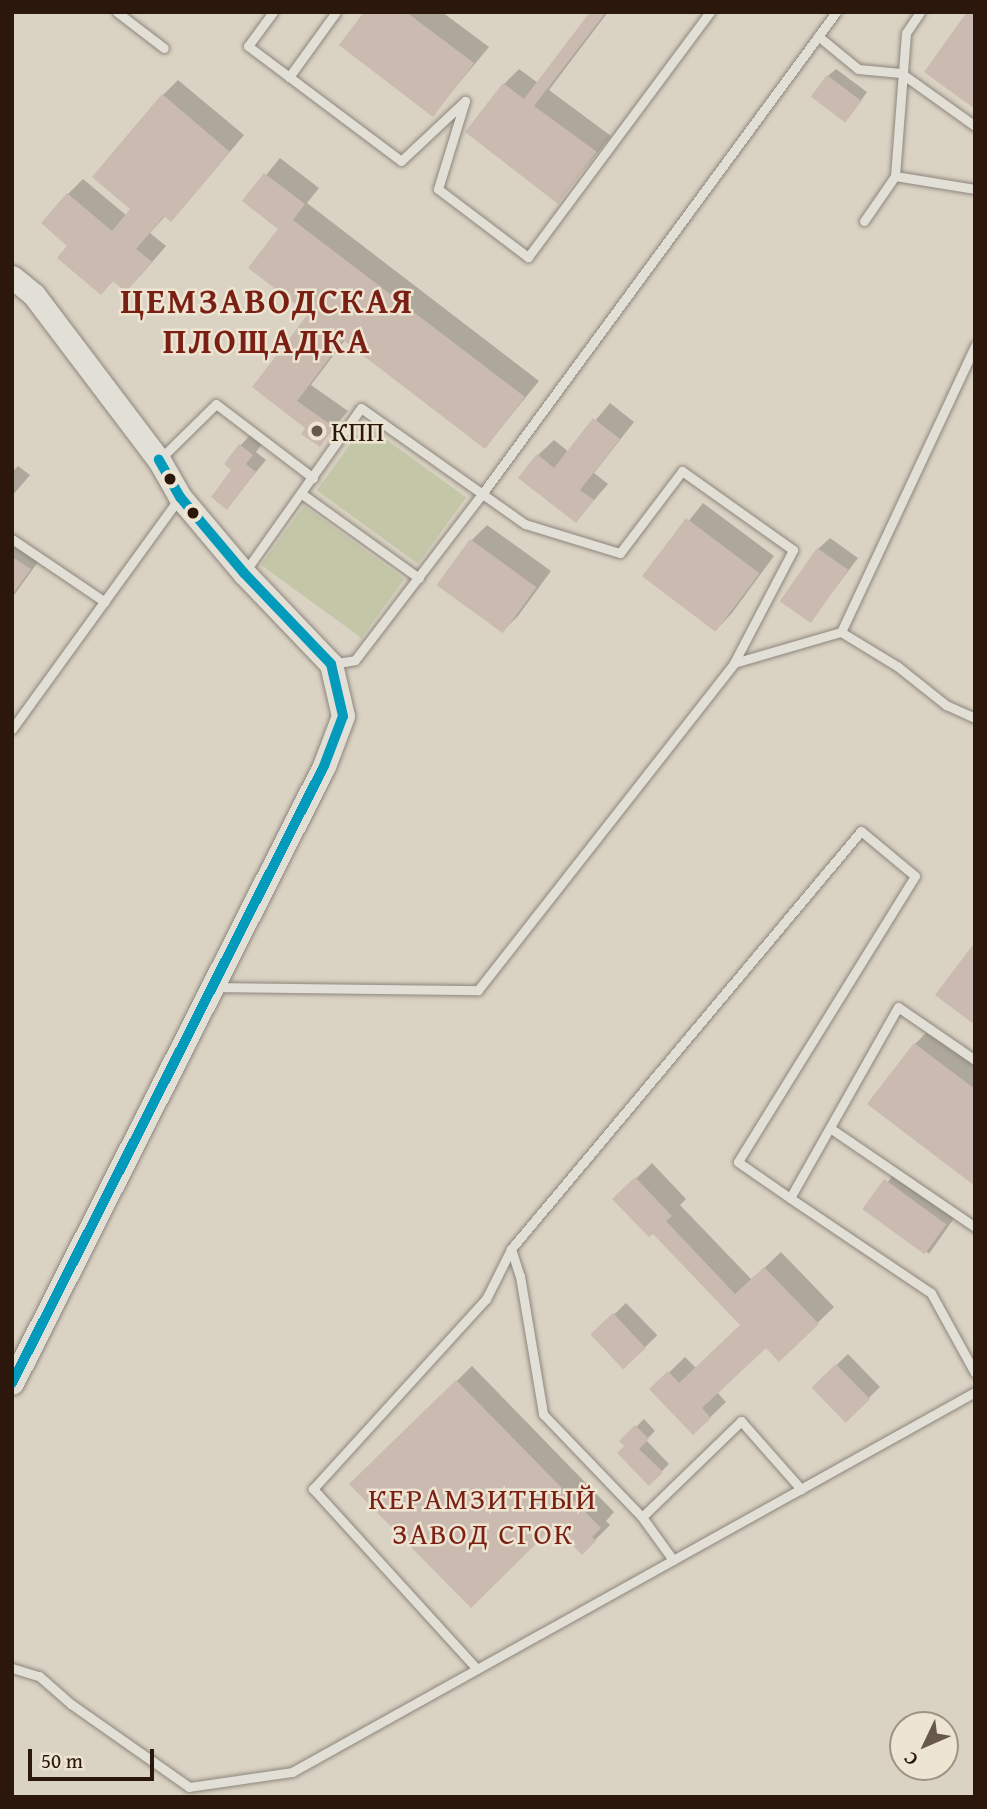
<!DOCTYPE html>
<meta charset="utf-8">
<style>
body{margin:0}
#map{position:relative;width:987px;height:1809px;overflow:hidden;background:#dad2c3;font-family:"Gentium Book Plus",serif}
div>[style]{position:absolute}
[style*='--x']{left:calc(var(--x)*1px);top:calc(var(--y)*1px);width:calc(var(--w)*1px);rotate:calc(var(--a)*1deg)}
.green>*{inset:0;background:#c3c7a8;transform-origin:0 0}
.shadow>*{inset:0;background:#0003;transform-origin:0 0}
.building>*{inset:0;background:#cabab0;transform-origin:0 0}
.roads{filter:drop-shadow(0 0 2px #8d867c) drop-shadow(0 0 2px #8d867c)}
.service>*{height:9px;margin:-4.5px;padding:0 4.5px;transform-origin:4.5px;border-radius:4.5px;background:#e2dfd7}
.tertiary>*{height:23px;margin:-11.5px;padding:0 11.5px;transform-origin:11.5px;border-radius:11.5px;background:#e2dfd7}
.bus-1>*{height:10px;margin:-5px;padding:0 5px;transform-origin:5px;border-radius:5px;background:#049abb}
.dots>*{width:19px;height:19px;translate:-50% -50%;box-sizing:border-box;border:4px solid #ede4d2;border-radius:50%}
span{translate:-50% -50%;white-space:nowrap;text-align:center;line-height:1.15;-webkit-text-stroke:5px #ede4d2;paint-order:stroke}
.poi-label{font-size:28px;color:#2b170c}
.left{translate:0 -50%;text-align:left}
.neighbourhood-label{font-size:30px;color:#7a1f14;letter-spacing:2px}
.district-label{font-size:35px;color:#7a1f14;font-weight:700;letter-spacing:2px}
.frame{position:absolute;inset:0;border:14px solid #2b170c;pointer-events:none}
.north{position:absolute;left:889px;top:1711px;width:70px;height:70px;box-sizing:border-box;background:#ede4d2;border:2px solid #9f9283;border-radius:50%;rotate:226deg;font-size:19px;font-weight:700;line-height:28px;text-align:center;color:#2b170c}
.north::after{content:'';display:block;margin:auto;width:24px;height:32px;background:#68584c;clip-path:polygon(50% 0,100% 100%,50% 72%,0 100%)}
.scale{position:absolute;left:28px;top:1749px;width:126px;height:32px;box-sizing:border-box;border:4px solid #2b170c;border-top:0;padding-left:9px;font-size:21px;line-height:24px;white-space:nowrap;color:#2b170c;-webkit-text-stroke:5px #ede4d2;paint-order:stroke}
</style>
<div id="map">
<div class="green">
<i style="left:365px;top:424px;width:125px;height:82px;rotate:36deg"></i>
<i style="left:304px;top:506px;width:124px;height:73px;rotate:36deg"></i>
</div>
<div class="shadow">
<i style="clip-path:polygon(366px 12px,442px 12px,489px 47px,433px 114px)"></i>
<i style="clip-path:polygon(592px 12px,608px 12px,549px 90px,611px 136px,558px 202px,504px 84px,519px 69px,538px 83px)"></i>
<i style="clip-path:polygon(836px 69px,867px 92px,852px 113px,828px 76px)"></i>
<i style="clip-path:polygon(178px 80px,244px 135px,186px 204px,171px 219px,166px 215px,150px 233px,166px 246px,141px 275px,126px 290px,114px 280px,101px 293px,70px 246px,68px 194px,83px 179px,127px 216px,133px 209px,163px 95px)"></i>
<i style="clip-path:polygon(280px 158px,319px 188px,307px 203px,539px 381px,485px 447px,345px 340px,311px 385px,348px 411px,320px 445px,308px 427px,255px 387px,310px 314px,281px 228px,245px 201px)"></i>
<i style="clip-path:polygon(610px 403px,634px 422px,594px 473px,608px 484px,576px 521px,538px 455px,554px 440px,569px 452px)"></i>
<i style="clip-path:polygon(251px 434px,263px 443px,256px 452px,266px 460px,227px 507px,240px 446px)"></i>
<i style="clip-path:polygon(18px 466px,30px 475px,12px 496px,12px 472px)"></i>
<i style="clip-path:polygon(703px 503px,774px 556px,732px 613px,717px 629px,645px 576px)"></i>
<i style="clip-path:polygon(487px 525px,551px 571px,518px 616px,503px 631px,472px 540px)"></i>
<i style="clip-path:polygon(12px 533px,43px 555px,12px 598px)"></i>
<i style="clip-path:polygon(830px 538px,858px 558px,811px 620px,818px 549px)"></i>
<i style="clip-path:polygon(930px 1029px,975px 1062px,975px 1184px,915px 1044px)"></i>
<i style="clip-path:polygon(652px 1163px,686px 1199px,680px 1205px,752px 1280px,781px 1252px,834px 1307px,779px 1360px,766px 1345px,717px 1392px,726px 1402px,694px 1433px,652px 1389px,685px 1357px,696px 1368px,742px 1325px,653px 1232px,615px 1199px)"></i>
<i style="left:897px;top:1169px;width:75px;height:51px;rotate:35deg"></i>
<i style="left:626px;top:1303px;width:45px;height:46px;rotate:46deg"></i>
<i style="left:848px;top:1354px;width:46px;height:47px;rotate:46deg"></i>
<i style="clip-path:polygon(472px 1366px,614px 1512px,606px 1521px,610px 1525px,582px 1553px,554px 1524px,352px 1484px)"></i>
<i style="clip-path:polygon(644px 1419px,655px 1431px,646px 1440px,669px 1464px,649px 1484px,622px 1441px)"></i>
</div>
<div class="building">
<i style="clip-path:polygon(364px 12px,406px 12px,474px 63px,433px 117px,339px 45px)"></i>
<i style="clip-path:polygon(590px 12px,606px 12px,534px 106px,597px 152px,558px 204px,465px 132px,503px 83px,524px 99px)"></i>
<i style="clip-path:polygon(967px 12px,975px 12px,975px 109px,924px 72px)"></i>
<i style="left:827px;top:75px;width:43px;height:27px;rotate:37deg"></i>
<i style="clip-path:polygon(162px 94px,230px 152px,171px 222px,164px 216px,136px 249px,152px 262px,126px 292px,113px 281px,101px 295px,57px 258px,67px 246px,41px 223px,67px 193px,112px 231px,130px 209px,92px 177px)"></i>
<i style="clip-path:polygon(264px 173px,305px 204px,293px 220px,525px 397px,485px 449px,343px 340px,297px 401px,334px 427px,320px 447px,301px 434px,305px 428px,252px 387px,308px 314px,248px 268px,278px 229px,242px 201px)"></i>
<i style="clip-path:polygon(593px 418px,620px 439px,580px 490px,594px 500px,576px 523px,518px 478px,537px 454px,554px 468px)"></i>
<i style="clip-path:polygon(239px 444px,253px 455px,246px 464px,256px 472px,227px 510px,211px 497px,231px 470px,224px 464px)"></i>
<i style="left:686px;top:518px;width:92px;height:73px;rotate:37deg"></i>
<i style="left:470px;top:539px;width:82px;height:57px;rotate:36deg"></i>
<i style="left:817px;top:548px;width:38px;height:65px;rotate:35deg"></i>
<i style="clip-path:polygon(12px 557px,31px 569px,12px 595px)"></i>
<i style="clip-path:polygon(975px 942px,975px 1025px,935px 995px)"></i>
<i style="clip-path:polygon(914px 1043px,975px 1089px,975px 1186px,867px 1104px)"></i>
<i style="clip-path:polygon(635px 1177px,672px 1216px,666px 1221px,735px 1294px,764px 1267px,819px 1324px,779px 1362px,766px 1348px,702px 1408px,711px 1418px,693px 1435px,649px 1389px,668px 1371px,679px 1383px,740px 1325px,653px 1234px,649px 1237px,612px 1199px)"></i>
<i style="left:884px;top:1179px;width:77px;height:37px;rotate:36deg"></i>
<i style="left:613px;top:1313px;width:48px;height:31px;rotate:47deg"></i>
<i style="left:836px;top:1364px;width:49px;height:34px;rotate:46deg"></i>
<i style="clip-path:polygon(456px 1380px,601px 1528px,592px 1537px,596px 1541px,582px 1555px,554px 1526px,471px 1608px,349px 1484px)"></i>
<i style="clip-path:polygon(635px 1425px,649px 1439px,639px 1449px,663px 1472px,649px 1486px,617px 1453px,624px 1446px,619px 1441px)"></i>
</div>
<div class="roads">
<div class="service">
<i style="--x:117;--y:12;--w:59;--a:37.5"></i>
<i style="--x:273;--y:12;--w:42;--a:126.3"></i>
<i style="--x:248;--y:46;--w:191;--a:36.9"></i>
<i style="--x:401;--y:161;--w:88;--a:-43.2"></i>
<i style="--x:465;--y:101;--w:92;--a:107.1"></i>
<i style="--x:438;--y:189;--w:113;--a:37.1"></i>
<i style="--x:528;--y:257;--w:305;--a:-53.4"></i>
<i style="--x:818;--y:36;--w:52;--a:39.5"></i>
<i style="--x:858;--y:69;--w:43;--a:5.3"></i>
<i style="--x:901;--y:73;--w:91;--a:35.6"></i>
<i style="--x:289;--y:77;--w:80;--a:-54.1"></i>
<i style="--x:895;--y:176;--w:81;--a:9.2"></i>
<i style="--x:864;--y:221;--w:55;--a:-55.4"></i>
<i style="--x:895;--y:176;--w:143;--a:-85.6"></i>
<i style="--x:906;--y:33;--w:25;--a:-56"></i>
<i style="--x:160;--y:459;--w:78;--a:-44.5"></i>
<i style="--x:216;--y:404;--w:122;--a:37.3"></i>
<i style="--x:302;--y:494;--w:144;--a:35.7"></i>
<i style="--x:12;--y:539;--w:112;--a:34.1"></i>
<i style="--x:244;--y:573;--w:202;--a:-54.7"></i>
<i style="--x:361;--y:408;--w:201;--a:35.3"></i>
<i style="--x:525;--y:524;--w:99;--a:17"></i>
<i style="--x:620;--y:553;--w:103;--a:-52.9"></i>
<i style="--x:682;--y:471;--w:136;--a:35.4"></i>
<i style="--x:793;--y:550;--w:127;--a:117.6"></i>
<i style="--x:841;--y:632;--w:316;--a:-64.9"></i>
<i style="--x:331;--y:664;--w:24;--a:-9"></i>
<i style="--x:355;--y:660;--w:209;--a:-52.6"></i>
<i style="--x:482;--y:494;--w:598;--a:-53.7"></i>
<i style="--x:12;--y:729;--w:285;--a:-54.1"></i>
<i style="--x:214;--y:987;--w:264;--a:0.7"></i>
<i style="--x:478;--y:990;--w:415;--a:-51.9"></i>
<i style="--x:734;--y:663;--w:111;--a:-16.2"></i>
<i style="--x:841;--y:632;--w:66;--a:31.3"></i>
<i style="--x:897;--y:666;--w:63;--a:38.5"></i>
<i style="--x:946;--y:705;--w:32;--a:24"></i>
<i style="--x:975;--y:1060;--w:93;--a:-145.5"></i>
<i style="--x:898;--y:1007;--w:219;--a:119.5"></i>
<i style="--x:790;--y:1198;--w:170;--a:34"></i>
<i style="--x:931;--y:1293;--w:91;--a:61.2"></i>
<i style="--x:830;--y:1128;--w:176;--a:34.3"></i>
<i style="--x:511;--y:1249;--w:28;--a:72"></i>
<i style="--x:520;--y:1276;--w:140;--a:80.5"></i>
<i style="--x:543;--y:1414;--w:143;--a:46.1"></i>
<i style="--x:642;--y:1517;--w:53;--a:54.2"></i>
<i style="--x:642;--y:1517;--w:138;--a:-44.1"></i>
<i style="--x:741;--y:1421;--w:91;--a:48.6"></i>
<i style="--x:12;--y:1668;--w:28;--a:17"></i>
<i style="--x:39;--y:1676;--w:43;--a:41.2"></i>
<i style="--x:71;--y:1704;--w:144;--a:35.1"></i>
<i style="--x:189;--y:1787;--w:104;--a:-8.3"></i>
<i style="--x:292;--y:1772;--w:782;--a:-29.09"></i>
<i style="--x:477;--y:1669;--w:244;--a:-132.3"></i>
<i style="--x:313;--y:1489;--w:257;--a:-47.7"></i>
<i style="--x:486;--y:1299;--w:56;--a:-63.4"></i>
<i style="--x:511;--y:1249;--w:545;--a:-50.06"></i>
<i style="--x:861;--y:831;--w:70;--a:39.8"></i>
<i style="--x:915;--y:876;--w:336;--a:121.8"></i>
<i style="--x:738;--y:1162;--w:63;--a:34.7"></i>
</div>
<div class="tertiary">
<i style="--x:12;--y:277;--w:28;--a:39"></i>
<i style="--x:34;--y:295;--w:207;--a:52.9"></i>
<i style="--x:159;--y:460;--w:43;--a:60.4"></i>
<i style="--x:180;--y:497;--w:99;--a:49.9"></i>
<i style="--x:244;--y:573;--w:126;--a:46.3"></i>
<i style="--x:331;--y:664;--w:53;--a:77"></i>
<i style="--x:343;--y:716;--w:53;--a:110.8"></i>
<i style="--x:324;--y:766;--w:691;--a:116.82"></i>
</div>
</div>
<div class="bus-1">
<i style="--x:12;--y:1383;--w:691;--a:-63.18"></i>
<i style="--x:324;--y:766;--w:53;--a:-69.2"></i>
<i style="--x:343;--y:716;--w:53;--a:-103"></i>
<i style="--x:331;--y:664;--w:126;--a:-133.7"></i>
<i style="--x:244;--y:573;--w:99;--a:-130.1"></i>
<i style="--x:180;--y:497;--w:43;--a:-119.6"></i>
</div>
<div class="dots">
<i style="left:317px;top:431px;background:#68584c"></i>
<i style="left:170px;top:479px;background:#2b170c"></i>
<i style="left:193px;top:513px;background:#2b170c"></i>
</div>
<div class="poi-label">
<span class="left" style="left:331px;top:431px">КПП</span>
</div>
<div class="neighbourhood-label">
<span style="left:483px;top:1515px">КЕРАМЗИТНЫЙ<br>ЗАВОД СГОК</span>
</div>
<div class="district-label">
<span style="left:267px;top:321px">ЦЕМЗАВОДСКАЯ<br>ПЛОЩАДКА</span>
</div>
<div class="frame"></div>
<div class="north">С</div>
<div class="scale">50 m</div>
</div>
